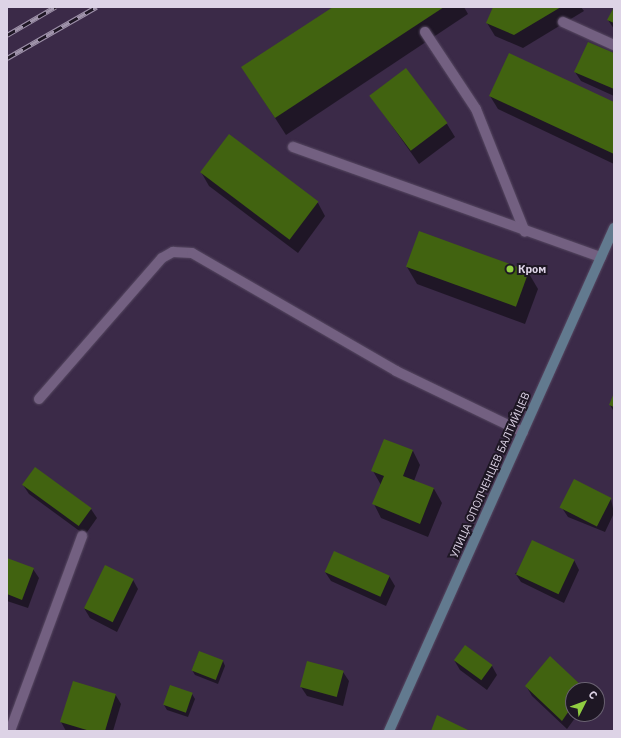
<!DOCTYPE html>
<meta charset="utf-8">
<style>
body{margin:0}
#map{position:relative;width:621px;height:738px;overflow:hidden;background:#3b2a48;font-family:"IBM Plex Sans",sans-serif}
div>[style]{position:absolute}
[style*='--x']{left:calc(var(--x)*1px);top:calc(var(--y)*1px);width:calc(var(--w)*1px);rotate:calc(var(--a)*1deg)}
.shadow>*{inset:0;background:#0007}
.building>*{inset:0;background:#416310;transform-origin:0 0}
.roads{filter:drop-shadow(0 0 1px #564861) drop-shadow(0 0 1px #564861)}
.lane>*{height:10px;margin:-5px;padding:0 5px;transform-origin:5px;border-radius:5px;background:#736081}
.street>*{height:10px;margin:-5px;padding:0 5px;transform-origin:5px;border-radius:5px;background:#736081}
.secondary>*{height:10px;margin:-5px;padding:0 5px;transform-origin:5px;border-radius:5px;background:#627a8f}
.rail>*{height:4.5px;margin-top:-2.25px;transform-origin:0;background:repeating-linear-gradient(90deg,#1e1724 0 9px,#9f93aa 0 18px);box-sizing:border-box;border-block:1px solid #9f93aa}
.dots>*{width:11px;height:11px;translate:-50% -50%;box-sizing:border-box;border:2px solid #1e1724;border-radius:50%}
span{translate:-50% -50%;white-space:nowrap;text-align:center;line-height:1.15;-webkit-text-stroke:4px #1e1724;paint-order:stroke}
.poi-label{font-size:11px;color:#ddd3e6;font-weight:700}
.left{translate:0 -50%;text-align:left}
.street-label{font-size:11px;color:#ddd3e6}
.frame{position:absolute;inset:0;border:8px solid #ddd3e6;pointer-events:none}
.north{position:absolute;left:565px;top:682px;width:40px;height:40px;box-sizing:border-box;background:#1e1724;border:1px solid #6a6272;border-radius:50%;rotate:48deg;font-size:11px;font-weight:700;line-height:16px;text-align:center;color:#ddd3e6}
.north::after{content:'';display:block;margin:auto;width:14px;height:18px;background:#90cd41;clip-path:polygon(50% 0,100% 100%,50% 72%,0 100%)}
</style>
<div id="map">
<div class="shadow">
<i style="clip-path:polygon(335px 7px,464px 7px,468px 14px,286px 135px,243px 68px)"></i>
<i style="clip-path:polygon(495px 7px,581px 7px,584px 11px,523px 48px,495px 36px,487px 23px)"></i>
<i style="clip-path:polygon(614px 7px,614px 29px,608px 20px)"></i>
<i style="clip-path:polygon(614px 54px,614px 96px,581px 81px,575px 72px)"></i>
<i style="clip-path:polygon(371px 96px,447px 124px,455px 137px,419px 164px)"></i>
<i style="clip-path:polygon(490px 96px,614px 103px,614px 164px,498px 109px)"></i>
<i style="clip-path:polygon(229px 136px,318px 203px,325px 216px,298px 253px,209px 186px,201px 172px)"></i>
<i style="clip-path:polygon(407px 267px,528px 272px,538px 289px,525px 324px,417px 284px)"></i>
<i style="clip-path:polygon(614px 395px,614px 412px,610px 405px)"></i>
<i style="clip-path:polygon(413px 451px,420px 465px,414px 481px,434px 489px,442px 503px,428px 537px,381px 518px,374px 504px,381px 485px,373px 471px)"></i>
<i style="clip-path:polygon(23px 485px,91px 509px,97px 518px,85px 535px,29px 494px)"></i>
<i style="clip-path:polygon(611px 499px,614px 513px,605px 532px,568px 517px,562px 508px)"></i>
<i style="clip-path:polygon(7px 559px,33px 569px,39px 578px,28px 608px,7px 601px)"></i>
<i style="clip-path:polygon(574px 560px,579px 570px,564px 603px,521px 582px,515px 573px)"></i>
<i style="clip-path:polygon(325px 572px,389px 576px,395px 586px,386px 606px,331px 581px)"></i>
<i style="clip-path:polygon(133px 580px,138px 589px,117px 632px,90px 618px,84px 608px)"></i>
<i style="clip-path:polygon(199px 652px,223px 661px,225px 666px,218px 684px,195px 675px,192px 670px)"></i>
<i style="clip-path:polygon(550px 657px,584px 690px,573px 690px,573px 714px,578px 714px,567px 729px,532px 696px,526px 686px)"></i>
<i style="clip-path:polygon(454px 660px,492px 666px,497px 675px,487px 690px,460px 670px)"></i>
<i style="clip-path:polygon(343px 672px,349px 681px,343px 706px,307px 696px,301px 687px)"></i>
<i style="clip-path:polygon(115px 694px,121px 704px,113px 731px,66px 731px,61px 722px)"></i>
<i style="clip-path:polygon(192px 694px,195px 699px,188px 717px,167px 710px,164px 705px)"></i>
</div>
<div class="building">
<i style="clip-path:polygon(333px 7px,444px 7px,275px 118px,241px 67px)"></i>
<i style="clip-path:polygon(493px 7px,561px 7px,514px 35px,486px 23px)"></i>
<i style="clip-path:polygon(614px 7px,614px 23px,607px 20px)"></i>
<i style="clip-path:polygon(588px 42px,614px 53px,614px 89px,574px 72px)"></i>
<i style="clip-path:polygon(509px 53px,614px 102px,614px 154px,489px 96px)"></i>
<i style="left:406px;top:68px;width:69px;height:46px;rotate:53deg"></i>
<i style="left:229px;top:134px;width:112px;height:48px;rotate:37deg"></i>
<i style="left:419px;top:231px;width:117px;height:38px;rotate:20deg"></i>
<i style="clip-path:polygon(614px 393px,614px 407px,609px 405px)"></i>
<i style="clip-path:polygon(384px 439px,413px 450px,403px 476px,434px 488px,420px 524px,372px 504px,384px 476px,371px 471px)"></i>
<i style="left:35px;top:467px;width:70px;height:22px;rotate:36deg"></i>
<i style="left:574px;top:479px;width:42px;height:32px;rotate:27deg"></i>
<i style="left:532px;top:540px;width:47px;height:38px;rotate:25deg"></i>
<i style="left:334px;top:551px;width:61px;height:23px;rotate:24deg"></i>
<i style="clip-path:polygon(7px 558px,34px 568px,22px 600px,7px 594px)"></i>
<i style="left:105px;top:565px;width:32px;height:48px;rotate:26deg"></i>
<i style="left:465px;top:645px;width:34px;height:19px;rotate:36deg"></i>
<i style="left:199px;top:651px;width:26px;height:21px;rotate:21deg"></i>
<i style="clip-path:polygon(550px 656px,584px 688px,573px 690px,573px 705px,562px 721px,525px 686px)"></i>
<i style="left:307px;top:661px;width:38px;height:27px;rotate:15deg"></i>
<i style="clip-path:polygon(73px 681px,116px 694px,105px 731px,90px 731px,60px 722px)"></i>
<i style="left:170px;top:685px;width:24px;height:21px;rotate:19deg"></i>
<i style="clip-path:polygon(437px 715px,470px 731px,431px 731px)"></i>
</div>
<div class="roads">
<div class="lane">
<i style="--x:563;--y:22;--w:56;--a:24.3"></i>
<i style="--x:425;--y:32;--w:92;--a:56.5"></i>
<i style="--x:476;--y:109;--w:132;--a:68.3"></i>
<i style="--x:293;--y:147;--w:327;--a:19.7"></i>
<i style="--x:39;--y:399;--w:187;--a:-48.9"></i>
<i style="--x:162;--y:258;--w:13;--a:-29"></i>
<i style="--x:173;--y:252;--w:19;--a:3"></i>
<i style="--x:192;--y:253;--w:236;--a:30"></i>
<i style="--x:396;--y:371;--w:141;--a:25.7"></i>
</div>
<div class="street">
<i style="--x:10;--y:731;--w:208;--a:-69.7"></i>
</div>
<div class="secondary">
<i style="--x:389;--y:731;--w:551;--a:-65.9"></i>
</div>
</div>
<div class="rail">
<i style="--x:7;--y:35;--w:56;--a:-30.3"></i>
<i style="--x:7;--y:58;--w:103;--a:-29.8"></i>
</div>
<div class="dots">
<i style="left:510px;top:269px;background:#90cd41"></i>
</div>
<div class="poi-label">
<span class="left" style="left:518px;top:269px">Кром</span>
</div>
<div class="street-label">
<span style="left:490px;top:475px;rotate:-66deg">УЛИЦА ОПОЛЧЕНЦЕВ БАЛТИЙЦЕВ</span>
</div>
<div class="frame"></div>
<div class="north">С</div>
</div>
